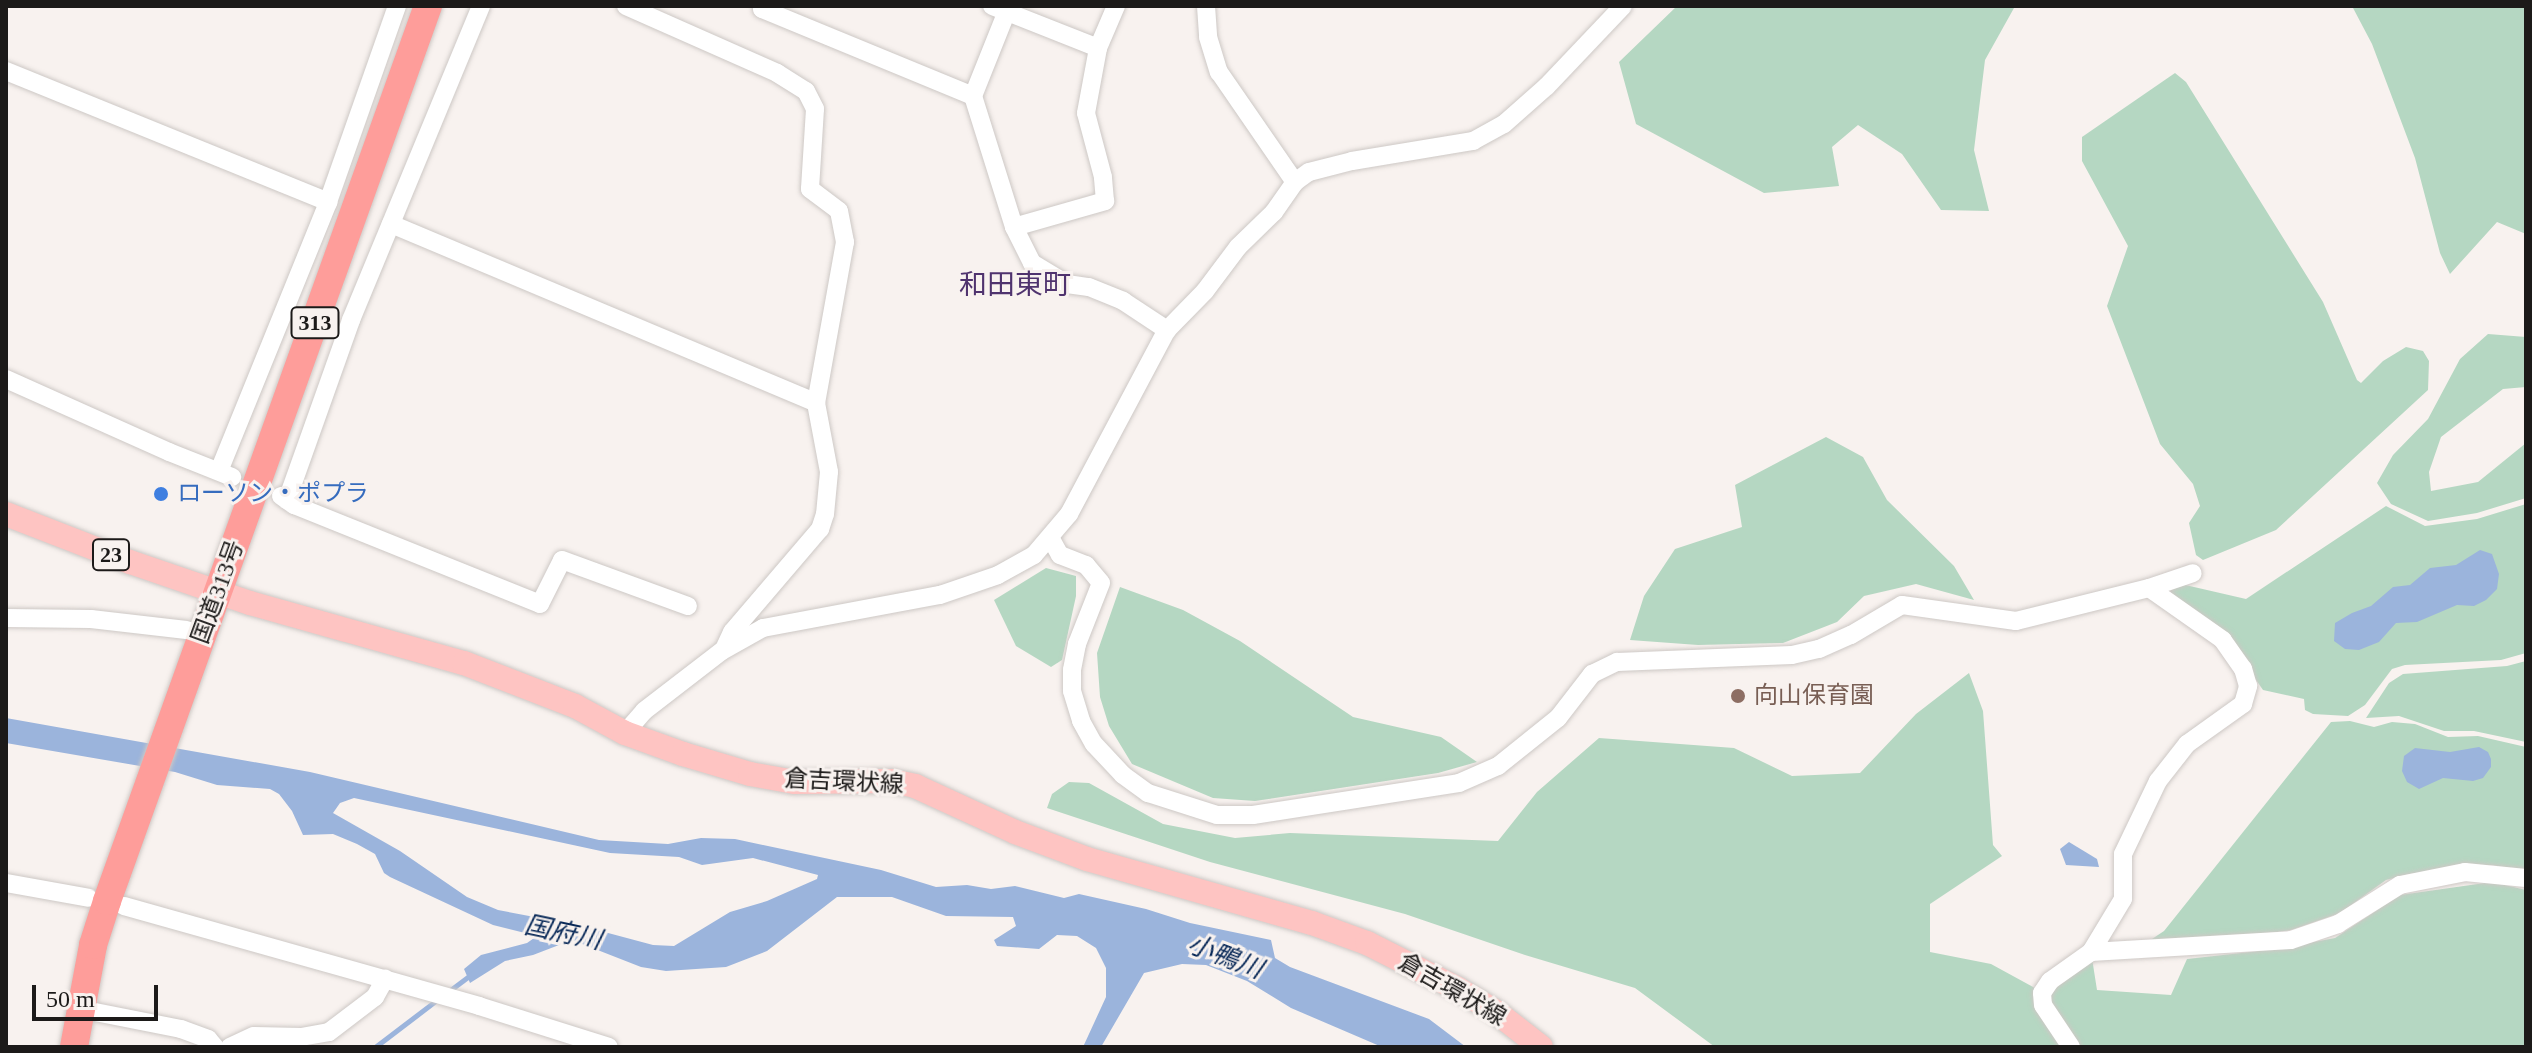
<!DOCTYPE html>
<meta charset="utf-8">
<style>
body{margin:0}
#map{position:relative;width:2532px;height:1053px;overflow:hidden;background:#f8f2ef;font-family:"Times New Roman","Noto Sans JP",serif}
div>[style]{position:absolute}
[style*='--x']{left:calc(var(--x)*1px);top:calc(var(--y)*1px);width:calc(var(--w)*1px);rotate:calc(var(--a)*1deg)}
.green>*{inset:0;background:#b5d7c2}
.water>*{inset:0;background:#9bb4dc}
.stream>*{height:5px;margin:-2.5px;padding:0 2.5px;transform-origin:2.5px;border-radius:2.5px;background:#9bb4dc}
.roads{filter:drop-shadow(0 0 2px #cdc8c5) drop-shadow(0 0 2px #cdc8c5)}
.minor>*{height:18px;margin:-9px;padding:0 9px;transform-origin:9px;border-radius:9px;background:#fff}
.major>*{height:24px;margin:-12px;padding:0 12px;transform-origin:12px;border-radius:12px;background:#fec4c2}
.highway>*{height:28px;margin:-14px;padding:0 14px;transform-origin:14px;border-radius:14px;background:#fe9d9a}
.dots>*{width:22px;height:22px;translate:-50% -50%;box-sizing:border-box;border:4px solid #f8f2ef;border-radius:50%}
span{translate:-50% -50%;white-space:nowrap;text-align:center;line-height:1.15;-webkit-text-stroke:6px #f8f2ef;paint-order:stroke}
.shield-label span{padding:2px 6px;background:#f8f2ef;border:2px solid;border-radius:6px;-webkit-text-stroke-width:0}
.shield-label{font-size:22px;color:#1c1a19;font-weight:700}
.shop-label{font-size:24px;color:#366cbe}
.left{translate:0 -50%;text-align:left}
.street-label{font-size:24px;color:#1c1a19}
.education-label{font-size:24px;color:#785e54}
.water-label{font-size:26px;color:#092958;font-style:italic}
.quarter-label{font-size:28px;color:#4f336e}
.frame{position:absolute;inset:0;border:8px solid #1c1a19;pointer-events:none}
.scale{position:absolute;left:32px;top:985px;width:126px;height:36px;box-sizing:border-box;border:4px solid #1c1a19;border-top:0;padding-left:10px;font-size:24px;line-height:28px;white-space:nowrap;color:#1c1a19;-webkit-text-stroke:6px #f8f2ef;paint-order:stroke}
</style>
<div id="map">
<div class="green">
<i style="clip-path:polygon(1677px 6px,2024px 6px,2014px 8px,1985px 60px,1974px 150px,1989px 211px,1941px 210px,1902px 154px,1858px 125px,1832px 147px,1839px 186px,1764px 193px,1636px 124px,1619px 62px)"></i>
<i style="clip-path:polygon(2352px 6px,2526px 6px,2526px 234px,2497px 222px,2450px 274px,2440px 253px,2415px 158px,2372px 44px)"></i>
<i style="clip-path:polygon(2175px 73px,2186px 82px,2323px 302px,2357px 380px,2361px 383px,2383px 361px,2406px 347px,2423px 351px,2429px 361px,2428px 390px,2276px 530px,2203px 560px,2196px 555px,2189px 523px,2200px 506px,2193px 484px,2160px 444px,2107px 306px,2128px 246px,2082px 161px,2082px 137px)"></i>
<i style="clip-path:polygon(2488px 334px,2526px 337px,2526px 387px,2503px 389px,2441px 437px,2429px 472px,2431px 491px,2478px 482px,2526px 443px,2526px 498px,2477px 513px,2428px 521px,2391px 504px,2377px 483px,2393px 455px,2428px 419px,2460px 359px)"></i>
<i style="clip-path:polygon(1826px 437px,1863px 457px,1887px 500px,1954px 566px,1974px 600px,1916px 584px,1864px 596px,1837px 622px,1783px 643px,1698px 645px,1630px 640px,1644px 596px,1675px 549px,1742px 527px,1735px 485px)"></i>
<i style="clip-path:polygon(2526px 504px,2526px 653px,2501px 660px,2405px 665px,2392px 669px,2365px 705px,2348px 716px,2313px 714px,2305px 710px,2304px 699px,2263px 690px,2252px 674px,2171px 597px,2171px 590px,2181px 584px,2246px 599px,2386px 506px,2425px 526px,2477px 519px)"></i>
<i style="clip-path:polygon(1046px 568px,1076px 576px,1076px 596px,1062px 660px,1051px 667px,1016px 646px,994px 600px)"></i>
<i style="clip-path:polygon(1120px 587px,1183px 610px,1240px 641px,1353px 717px,1441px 737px,1477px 762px,1438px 773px,1255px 801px,1213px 798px,1132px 764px,1109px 726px,1100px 697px,1097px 653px)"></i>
<i style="clip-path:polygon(2526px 661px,2526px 742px,2474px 731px,2444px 731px,2399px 716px,2366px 718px,2389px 683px,2403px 674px,2507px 666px)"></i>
<i style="clip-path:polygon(1969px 673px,1983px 711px,1993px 845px,2002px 856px,1930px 904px,1930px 952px,1991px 964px,2042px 992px,2091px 952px,2097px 990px,2171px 995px,2187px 959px,2277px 949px,2335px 938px,2400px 895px,2492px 882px,2526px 890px,2526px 1047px,1715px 1047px,1635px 988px,1525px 955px,1405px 914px,1210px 862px,1047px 808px,1052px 794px,1069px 782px,1089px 783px,1163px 824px,1235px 838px,1290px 833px,1498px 841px,1537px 792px,1599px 738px,1734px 748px,1792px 776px,1860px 773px,1916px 714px)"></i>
<i style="clip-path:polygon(2350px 721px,2374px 727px,2392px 722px,2415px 724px,2448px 737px,2478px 736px,2526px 747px,2526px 871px,2492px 865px,2409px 874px,2386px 880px,2340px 913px,2291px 930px,2254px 935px,2149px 941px,2164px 931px,2331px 722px)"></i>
</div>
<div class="water">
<i style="clip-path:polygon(2480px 550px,2492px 554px,2499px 574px,2497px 589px,2486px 600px,2474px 606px,2457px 605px,2417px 622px,2396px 623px,2379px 642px,2359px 650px,2345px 649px,2334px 641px,2335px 623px,2352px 613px,2371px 606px,2393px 587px,2410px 585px,2430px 568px,2456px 565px)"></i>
<i style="clip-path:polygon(evenodd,6px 718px,310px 772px,599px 840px,668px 844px,701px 838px,735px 839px,881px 870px,936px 887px,967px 885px,991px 889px,1015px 886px,1064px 898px,1079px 894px,1146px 909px,1190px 923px,1271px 940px,1275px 958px,1290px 967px,1429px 1019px,1466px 1047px,1382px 1047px,1291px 1008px,1247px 981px,1206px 965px,1182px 964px,1144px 973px,1101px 1047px,1083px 1047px,1106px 997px,1106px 968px,1096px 948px,1077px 936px,1057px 935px,1039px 949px,997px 946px,994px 940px,1016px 926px,1013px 917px,946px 916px,892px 897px,837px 897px,767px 951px,726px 967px,666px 971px,641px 967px,572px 940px,533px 955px,505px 961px,470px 983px,464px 969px,481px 955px,527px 943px,537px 936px,493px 925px,390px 877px,384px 873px,375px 854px,357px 844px,333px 834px,303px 835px,292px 811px,279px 794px,270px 789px,217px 785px,175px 772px,6px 743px,6px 718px,354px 798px,610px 853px,679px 857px,702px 865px,753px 858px,818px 875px,817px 879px,767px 901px,730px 912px,674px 946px,653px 945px,582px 926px,498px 910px,467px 897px,400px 851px,333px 813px,340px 803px,354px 798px)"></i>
<i style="clip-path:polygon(2479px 747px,2488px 752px,2491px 759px,2491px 767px,2483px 778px,2473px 781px,2443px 778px,2419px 789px,2407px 782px,2402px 771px,2404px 756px,2415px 748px,2450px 752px)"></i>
<i style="clip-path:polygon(2069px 842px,2097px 859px,2099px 867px,2066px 865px,2060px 849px)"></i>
</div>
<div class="stream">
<i style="--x:449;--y:991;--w:30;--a:-37"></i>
<i style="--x:375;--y:1047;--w:79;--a:-37.3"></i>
</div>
<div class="roads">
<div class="minor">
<i style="--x:626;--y:6;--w:165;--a:23.9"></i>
<i style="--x:777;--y:73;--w:34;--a:32"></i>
<i style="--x:806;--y:91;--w:20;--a:63"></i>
<i style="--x:815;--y:109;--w:80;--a:93.6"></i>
<i style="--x:810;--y:189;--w:36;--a:37"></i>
<i style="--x:839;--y:211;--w:32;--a:79"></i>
<i style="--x:845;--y:242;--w:164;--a:100.2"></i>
<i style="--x:816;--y:403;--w:70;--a:79.3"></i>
<i style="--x:829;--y:472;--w:42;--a:95.4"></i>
<i style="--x:825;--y:514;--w:16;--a:108"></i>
<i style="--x:820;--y:529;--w:135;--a:130.5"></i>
<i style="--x:732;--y:632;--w:19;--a:115"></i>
<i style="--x:763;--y:6;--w:3;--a:108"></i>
<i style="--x:762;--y:9;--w:228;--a:22.4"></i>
<i style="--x:992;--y:6;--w:114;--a:21.6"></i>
<i style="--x:1009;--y:6;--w:97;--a:111.8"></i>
<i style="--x:973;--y:96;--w:137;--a:72.6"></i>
<i style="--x:1014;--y:227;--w:40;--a:63.4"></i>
<i style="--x:1032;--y:263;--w:41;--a:31"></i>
<i style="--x:1067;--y:284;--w:22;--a:8"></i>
<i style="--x:1089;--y:287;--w:37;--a:22"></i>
<i style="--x:1123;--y:301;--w:53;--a:33.4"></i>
<i style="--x:1206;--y:6;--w:31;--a:86"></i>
<i style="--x:1208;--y:37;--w:37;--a:73"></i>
<i style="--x:1219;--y:72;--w:134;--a:55.4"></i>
<i style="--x:6;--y:71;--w:348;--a:22.1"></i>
<i style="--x:391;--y:224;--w:461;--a:22.8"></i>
<i style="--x:1014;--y:227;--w:95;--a:-15.9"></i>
<i style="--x:1105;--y:201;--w:24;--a:-95"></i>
<i style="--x:1103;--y:177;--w:66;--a:-104.9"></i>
<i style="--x:1086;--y:113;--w:66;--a:-79.5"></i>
<i style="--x:1098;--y:48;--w:46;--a:-66.8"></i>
<i style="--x:6;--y:379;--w:179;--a:24.1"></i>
<i style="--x:169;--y:452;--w:68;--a:21.6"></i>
<i style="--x:219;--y:471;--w:290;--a:-67.9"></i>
<i style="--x:328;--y:202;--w:208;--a:-70.6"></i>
<i style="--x:281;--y:496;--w:16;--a:35"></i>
<i style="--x:294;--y:505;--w:265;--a:21.9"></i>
<i style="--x:540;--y:604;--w:49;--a:-63.4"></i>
<i style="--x:562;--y:560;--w:134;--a:20.1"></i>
<i style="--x:287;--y:500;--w:191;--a:-70.4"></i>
<i style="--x:351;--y:320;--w:340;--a:-67.5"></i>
<i style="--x:1051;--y:539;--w:18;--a:61"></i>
<i style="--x:1060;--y:555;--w:28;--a:21"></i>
<i style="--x:1086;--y:565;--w:23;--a:50"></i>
<i style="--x:1101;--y:583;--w:66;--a:111.5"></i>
<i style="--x:1077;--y:644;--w:26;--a:101"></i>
<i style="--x:1072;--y:670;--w:21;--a:90"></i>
<i style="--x:1072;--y:691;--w:31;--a:73"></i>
<i style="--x:1081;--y:721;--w:26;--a:61"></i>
<i style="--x:1094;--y:744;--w:42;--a:46.9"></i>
<i style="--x:1123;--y:775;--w:31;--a:36"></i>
<i style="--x:1148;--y:793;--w:72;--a:17.7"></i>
<i style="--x:1217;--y:815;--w:36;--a:0"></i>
<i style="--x:1253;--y:815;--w:208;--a:-8.8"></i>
<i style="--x:1459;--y:783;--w:43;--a:-23.6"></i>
<i style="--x:1498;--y:766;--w:77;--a:-38.7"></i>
<i style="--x:1558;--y:718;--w:56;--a:-52.3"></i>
<i style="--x:1592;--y:674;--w:28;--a:-26"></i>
<i style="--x:1617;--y:662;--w:175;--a:-2.3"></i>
<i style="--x:1792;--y:655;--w:28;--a:-13"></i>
<i style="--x:1819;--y:649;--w:35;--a:-24"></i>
<i style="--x:1851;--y:635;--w:59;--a:-30.5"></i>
<i style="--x:1902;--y:605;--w:115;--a:8"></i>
<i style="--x:2016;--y:621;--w:137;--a:-13.9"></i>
<i style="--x:2149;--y:588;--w:46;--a:-18.8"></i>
<i style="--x:6;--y:618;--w:85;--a:0.7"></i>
<i style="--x:91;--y:619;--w:96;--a:6.6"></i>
<i style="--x:625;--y:733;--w:29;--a:-49"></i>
<i style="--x:644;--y:711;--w:98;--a:-37.6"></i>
<i style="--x:722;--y:651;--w:47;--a:-29.3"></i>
<i style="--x:763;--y:628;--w:180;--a:-10.6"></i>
<i style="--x:940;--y:595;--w:61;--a:-19"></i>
<i style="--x:998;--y:575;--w:41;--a:-29.1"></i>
<i style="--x:1034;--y:555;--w:54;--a:-49.5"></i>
<i style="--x:1069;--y:514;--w:208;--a:-62"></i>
<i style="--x:1167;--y:330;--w:54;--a:-45.7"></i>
<i style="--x:1205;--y:291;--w:55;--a:-53.1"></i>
<i style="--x:1238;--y:247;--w:50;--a:-44.2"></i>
<i style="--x:1274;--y:212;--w:37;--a:-55"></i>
<i style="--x:1295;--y:182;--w:17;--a:-36"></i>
<i style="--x:1309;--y:172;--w:44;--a:-14.3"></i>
<i style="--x:1352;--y:161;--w:123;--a:-9.4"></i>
<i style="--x:1473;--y:141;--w:35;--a:-29"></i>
<i style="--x:1504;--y:124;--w:57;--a:-41.5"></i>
<i style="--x:1547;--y:86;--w:110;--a:-46.5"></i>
<i style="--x:6;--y:883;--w:84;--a:10.2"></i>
<i style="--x:124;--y:906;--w:369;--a:15.7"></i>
<i style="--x:479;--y:1006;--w:136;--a:17.5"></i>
<i style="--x:2091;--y:952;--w:62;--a:-58.9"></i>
<i style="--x:2123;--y:899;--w:45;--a:-90"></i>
<i style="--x:2123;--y:854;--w:81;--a:-64.4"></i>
<i style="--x:2158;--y:781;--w:47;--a:-51.9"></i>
<i style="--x:2187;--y:744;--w:69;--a:-35.5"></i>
<i style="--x:2243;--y:704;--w:19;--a:-74"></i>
<i style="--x:2248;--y:686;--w:18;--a:-106"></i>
<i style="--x:2243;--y:669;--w:35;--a:-125"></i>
<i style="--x:2223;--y:640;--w:90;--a:-144.9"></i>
<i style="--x:80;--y:1009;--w:103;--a:11.2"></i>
<i style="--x:181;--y:1029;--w:29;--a:20"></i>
<i style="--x:208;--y:1039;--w:11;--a:49"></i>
<i style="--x:230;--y:1047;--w:26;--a:-25"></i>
<i style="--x:254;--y:1036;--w:47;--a:1.2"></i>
<i style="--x:301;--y:1037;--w:28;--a:-10"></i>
<i style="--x:329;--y:1032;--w:58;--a:-37.3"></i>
<i style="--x:375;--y:997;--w:21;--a:-61"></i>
<i style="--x:2071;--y:1047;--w:50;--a:-123.7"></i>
<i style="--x:2043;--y:1005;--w:12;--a:-95"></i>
<i style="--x:2042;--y:993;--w:14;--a:-56"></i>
<i style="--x:2050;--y:981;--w:50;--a:-35.3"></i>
<i style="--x:2091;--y:952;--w:200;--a:-3.4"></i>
<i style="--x:2291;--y:940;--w:50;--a:-18.8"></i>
<i style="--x:2338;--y:924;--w:73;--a:-32.2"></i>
<i style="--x:2400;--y:885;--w:66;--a:-11.3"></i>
<i style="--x:2465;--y:872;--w:61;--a:5.6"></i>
</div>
<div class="major">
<i style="--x:6;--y:514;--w:133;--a:21.2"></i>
<i style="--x:130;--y:562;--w:127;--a:18.9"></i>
<i style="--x:250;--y:603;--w:222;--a:15.7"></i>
<i style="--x:464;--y:663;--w:119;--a:21.2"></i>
<i style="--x:575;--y:706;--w:57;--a:28.4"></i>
<i style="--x:625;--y:733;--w:62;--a:19.9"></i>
<i style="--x:683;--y:754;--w:70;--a:16.6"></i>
<i style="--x:750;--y:774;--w:46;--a:10.1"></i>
<i style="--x:795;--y:782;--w:97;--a:-0.6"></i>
<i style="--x:892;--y:781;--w:24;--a:12"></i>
<i style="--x:915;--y:786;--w:110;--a:24.7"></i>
<i style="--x:1015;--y:832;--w:77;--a:20.6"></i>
<i style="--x:1087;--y:859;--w:234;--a:15.9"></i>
<i style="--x:1312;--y:923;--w:59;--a:20"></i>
<i style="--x:1367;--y:943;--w:102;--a:26.8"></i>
<i style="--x:1458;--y:989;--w:44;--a:31.2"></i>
<i style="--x:1496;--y:1012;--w:57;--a:37.9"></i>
</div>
<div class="highway">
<i style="--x:74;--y:1047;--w:104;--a:-79.4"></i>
<i style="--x:93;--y:945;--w:46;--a:-72.3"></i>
<i style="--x:107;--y:901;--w:951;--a:-70.27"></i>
</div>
</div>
<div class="dots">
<i style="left:161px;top:494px;background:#3f7fe0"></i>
<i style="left:1738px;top:696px;background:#8d6e63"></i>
</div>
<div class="shield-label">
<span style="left:315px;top:323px">313</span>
<span style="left:111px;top:555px">23</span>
</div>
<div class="shop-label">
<span class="left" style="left:177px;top:494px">ローソン・ポプラ</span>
</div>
<div class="street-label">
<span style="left:218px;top:592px;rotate:-70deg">国道313号</span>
<span style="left:844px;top:782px;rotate:3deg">倉吉環状線</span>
<span style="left:1452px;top:990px;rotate:30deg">倉吉環状線</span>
</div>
<div class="education-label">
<span class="left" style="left:1754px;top:696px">向山保育園</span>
</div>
<div class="water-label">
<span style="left:563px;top:933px;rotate:12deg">国府川</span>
<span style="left:1225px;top:957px;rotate:21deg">小鴨川</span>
</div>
<div class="quarter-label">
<span style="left:1015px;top:285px">和田東町</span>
</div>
<div class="frame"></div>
<div class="scale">50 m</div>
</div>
